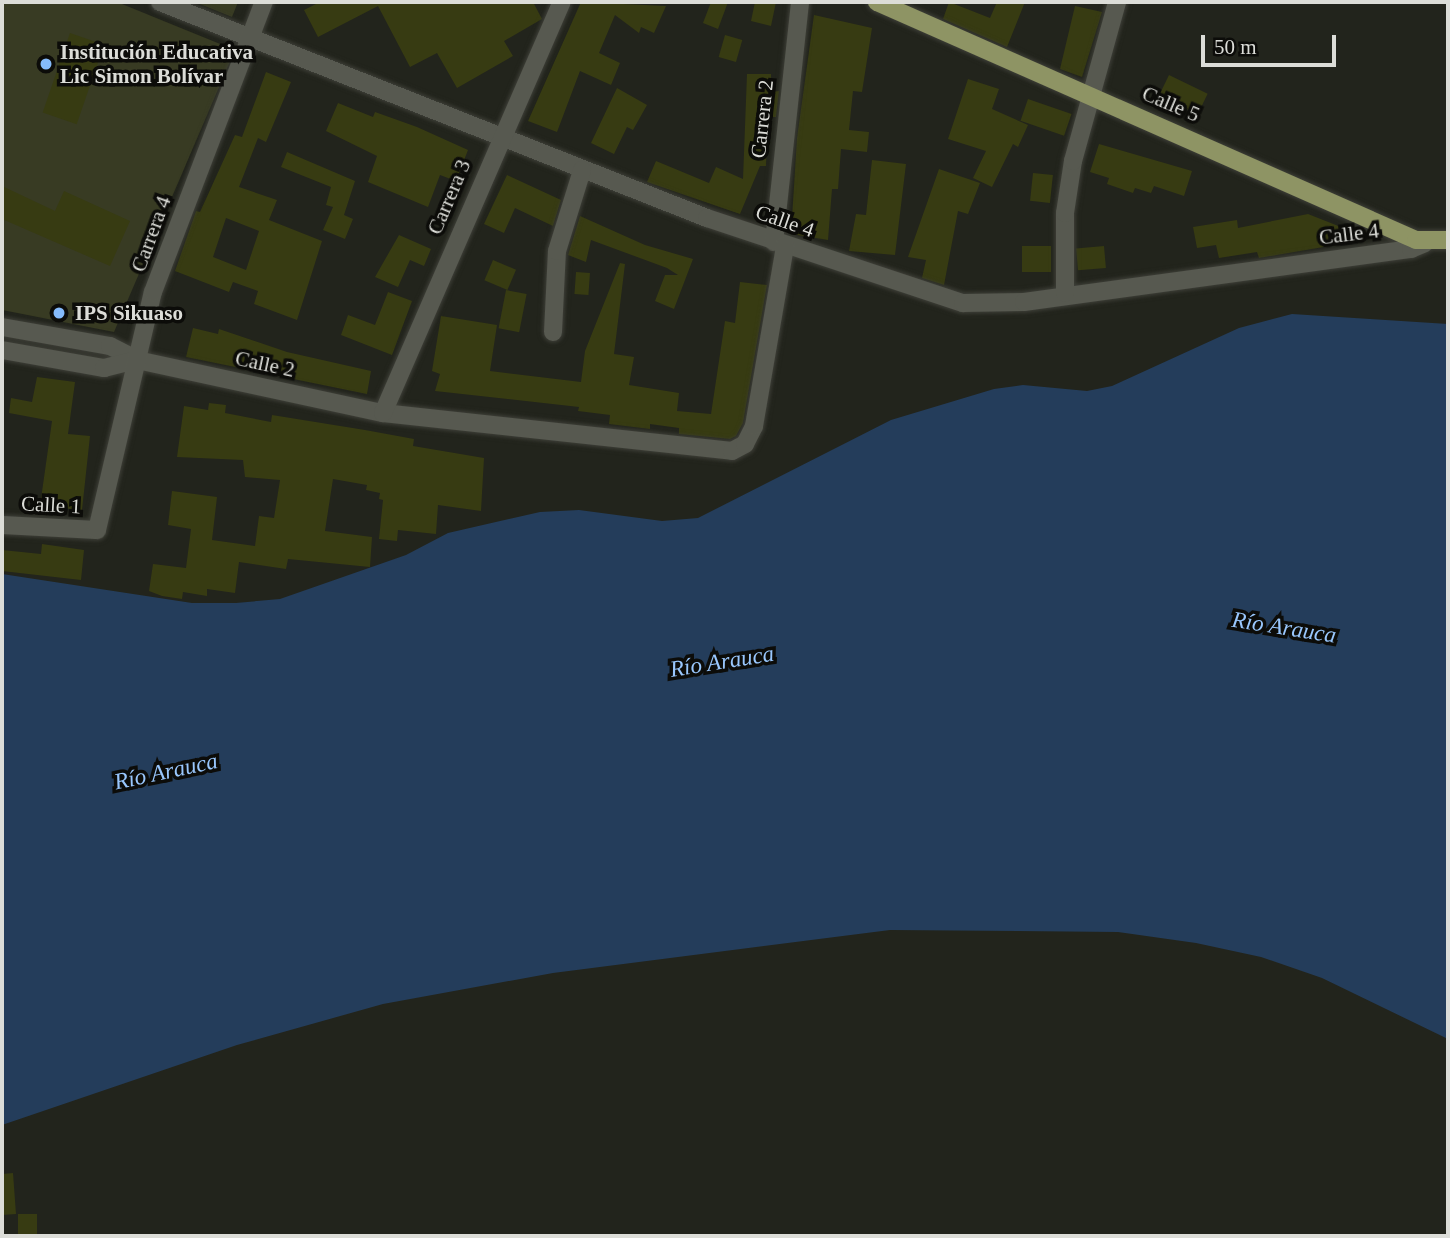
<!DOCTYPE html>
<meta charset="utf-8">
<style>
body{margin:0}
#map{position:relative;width:1450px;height:1238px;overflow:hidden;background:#22241c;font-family:"Times New Roman",serif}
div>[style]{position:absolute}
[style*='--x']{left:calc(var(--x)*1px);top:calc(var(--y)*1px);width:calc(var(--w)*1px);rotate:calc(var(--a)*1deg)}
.green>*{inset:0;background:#383b23}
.water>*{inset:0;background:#243d5b}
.building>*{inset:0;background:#373b12;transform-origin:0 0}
.roads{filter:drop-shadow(0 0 2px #3e3f38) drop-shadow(0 0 2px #3e3f38)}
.minor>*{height:18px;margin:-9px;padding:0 9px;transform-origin:9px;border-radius:9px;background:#575950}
.major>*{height:18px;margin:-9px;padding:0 9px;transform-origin:9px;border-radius:9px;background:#8e9464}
.dots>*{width:19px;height:19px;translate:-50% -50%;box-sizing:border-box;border:4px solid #0c0c09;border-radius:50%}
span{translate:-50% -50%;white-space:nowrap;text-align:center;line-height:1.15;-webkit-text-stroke:7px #0c0c09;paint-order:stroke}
.poi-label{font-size:21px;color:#dcddd8;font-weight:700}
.left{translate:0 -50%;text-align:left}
.street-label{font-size:21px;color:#dcddd8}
.water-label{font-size:23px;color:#99c7fd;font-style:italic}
.frame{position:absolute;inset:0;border:4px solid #dcddd8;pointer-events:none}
.scale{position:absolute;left:1201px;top:35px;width:135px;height:32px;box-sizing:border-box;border:4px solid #dcddd8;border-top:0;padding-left:9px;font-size:21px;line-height:24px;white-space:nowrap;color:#dcddd8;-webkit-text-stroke:5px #0c0c09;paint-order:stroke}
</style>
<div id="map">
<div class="green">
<i style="clip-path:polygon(2px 2px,117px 2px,235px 50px,114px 332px,2px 310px)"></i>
<i style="clip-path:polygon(195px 2px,238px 2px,232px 17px)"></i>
</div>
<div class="water">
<i style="clip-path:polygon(1292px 314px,1448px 324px,1448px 1039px,1322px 978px,1261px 957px,1196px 943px,1118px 932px,890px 930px,553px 973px,383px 1004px,237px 1045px,2px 1125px,2px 574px,192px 603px,236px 603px,280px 599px,406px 555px,448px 533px,540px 512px,579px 510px,662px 521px,698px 518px,891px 420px,994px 389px,1023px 385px,1087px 391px,1112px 386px,1239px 328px)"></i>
</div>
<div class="building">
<i style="clip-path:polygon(320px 2px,533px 2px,542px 19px,504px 41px,513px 56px,457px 88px,437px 53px,410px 67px,378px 6px,318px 37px,304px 10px)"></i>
<i style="clip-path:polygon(581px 2px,666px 6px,654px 33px,641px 27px,639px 33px,615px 15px,599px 53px,620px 63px,611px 85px,580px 71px,557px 132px,528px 121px)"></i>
<i style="clip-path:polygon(711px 2px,728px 2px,718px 29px,703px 23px)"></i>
<i style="clip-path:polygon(755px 2px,776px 2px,771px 26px,751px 21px)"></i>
<i style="clip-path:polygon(949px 2px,990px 18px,997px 2px,1025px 2px,1007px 47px,943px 19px)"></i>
<i style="clip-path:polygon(1075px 6px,1102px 12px,1082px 77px,1060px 69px)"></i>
<i style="clip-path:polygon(814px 15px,872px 28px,862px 92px,853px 91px,849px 130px,869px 132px,867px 152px,841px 149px,838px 189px,832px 189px,828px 240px,791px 234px,797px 138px)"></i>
<i style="left:70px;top:33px;width:36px;height:84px;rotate:19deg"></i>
<i style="left:725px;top:35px;width:18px;height:23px;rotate:16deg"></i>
<i style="clip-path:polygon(evenodd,266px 72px,291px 82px,266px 142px,258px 138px,239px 187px,277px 200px,269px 220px,322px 241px,297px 320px,254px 304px,258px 291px,233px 282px,229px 292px,175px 271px,196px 211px,200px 212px,235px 135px,242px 137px,266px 72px,226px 218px,259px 231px,246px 270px,213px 257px,226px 218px)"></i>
<i style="clip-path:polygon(747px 74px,771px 74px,771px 92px,779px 91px,776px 117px,768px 117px,766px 166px,760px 166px,740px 214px,647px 182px,656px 161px,709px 183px,716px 167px,743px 179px)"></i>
<i style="left:1169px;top:75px;width:43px;height:23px;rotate:26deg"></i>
<i style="clip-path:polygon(968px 79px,999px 89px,992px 109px,1028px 125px,1018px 147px,1013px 144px,992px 187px,973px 178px,986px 151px,948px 139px)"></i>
<i style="clip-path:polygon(617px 88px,647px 105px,633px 130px,627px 127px,614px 154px,591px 143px)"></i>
<i style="left:1028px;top:99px;width:46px;height:23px;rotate:19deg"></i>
<i style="clip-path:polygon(338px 103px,373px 117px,375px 112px,417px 127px,468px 150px,456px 181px,440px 175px,428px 207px,368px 182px,377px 156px,326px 131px)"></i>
<i style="clip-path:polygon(1099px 144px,1192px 171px,1184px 196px,1154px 186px,1151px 193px,1135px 188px,1133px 193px,1107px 184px,1109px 178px,1090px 172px)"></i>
<i style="clip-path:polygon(287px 152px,355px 181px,344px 215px,353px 219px,345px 239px,323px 230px,333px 207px,326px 205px,331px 187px,281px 167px)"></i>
<i style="clip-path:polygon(872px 160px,906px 164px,895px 255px,849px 251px,856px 214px,866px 215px)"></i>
<i style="clip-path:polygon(939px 169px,980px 183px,968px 214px,958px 211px,944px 285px,922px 278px,926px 260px,908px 257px)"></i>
<i style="left:1033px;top:173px;width:20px;height:28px;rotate:6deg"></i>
<i style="clip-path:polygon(507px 175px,561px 200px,553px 226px,515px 208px,504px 233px,484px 224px)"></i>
<i style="clip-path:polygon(2px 186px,55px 211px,64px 191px,130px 221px,110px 266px,2px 219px)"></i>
<i style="clip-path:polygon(1308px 214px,1351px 231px,1353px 242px,1259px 258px,1257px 252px,1219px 258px,1216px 245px,1197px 248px,1193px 227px,1237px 220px,1238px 228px)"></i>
<i style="clip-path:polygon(580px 216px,645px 245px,693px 259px,674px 309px,655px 301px,665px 275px,678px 275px,667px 268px,591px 240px,586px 262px,568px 255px)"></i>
<i style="clip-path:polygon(399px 235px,431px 249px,424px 266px,410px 260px,398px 287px,375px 277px)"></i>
<i style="left:1022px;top:246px;width:29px;height:26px"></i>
<i style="left:1104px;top:246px;width:22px;height:28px;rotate:85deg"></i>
<i style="left:493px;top:260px;width:25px;height:22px;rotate:23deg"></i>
<i style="clip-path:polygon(620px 263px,625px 264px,614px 354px,634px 357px,629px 385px,679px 393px,677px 411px,711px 414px,725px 321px,735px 323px,740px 282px,767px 285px,743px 423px,736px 436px,730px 439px,679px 434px,679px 428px,650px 424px,650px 429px,609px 424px,610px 415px,578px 411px,579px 407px,435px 391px,440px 374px,432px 371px,441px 316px,497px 325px,490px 371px,581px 382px,585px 351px)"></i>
<i style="left:576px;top:272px;width:14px;height:22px;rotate:4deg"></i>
<i style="left:506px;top:290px;width:21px;height:39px;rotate:11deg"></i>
<i style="clip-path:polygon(388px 292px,412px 301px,392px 355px,341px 335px,348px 315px,375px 325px)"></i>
<i style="clip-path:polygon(193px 328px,218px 334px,219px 329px,287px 352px,371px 371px,367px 394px,186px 357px)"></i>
<i style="clip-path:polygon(37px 377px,75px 382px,68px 434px,90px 436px,82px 510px,40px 506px,52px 421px,9px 413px,11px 398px,32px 402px)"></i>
<i style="clip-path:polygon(209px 403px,226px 405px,225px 413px,271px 422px,272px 415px,365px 430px,414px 439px,413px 446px,484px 458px,481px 511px,438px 505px,436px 534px,398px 530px,397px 541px,379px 539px,383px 500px,379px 499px,380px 493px,366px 490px,367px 485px,333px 479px,325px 531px,372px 537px,370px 567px,288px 559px,286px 569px,239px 562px,235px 593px,207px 589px,207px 596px,183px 592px,182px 599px,162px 596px,149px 591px,153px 564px,186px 568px,191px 529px,168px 525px,172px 491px,217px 497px,212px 540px,255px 546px,259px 516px,274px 518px,280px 480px,245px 477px,243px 460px,177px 457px,184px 406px,208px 410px)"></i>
<i style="clip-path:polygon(42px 544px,84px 550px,81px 580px,2px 571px,2px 550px,41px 554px)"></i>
<i style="clip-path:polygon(13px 1173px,16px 1214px,2px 1215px,2px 1174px)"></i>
<i style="left:18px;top:1214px;width:19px;height:22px"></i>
</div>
<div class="roads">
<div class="minor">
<i style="--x:160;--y:2;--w:588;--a:21.55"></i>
<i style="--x:707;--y:218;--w:270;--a:18.4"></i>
<i style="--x:963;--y:303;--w:61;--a:-0.9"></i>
<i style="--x:1024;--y:302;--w:391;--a:-7.8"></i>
<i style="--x:1411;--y:249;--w:15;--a:-23"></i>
<i style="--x:774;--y:242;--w:241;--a:-83.8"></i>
<i style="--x:1065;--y:293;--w:80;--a:-90"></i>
<i style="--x:1065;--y:213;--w:53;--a:-81.3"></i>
<i style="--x:1073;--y:161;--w:165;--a:-74.5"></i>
<i style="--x:2;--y:327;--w:110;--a:10"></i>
<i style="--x:110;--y:346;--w:30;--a:27"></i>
<i style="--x:137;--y:360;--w:252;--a:12.2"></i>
<i style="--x:383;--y:413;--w:351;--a:6.2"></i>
<i style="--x:732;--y:451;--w:15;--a:-28"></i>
<i style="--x:745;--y:444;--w:20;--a:-63"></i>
<i style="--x:754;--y:426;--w:183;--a:-80.2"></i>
<i style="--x:553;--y:332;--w:81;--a:-87.2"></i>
<i style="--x:557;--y:251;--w:85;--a:-72.8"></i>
<i style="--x:2;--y:350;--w:104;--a:10"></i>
<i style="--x:104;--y:368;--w:34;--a:-14"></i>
<i style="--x:383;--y:413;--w:448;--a:-66.5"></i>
<i style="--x:2;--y:525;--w:95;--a:3"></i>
<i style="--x:97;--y:530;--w:244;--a:-76.8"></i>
<i style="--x:153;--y:292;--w:311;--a:-69.1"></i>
</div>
<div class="major">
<i style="--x:877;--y:2;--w:589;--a:23.82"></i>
<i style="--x:1416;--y:240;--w:32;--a:0"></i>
</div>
</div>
<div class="dots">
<i style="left:46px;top:64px;background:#85bbfb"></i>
<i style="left:59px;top:313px;background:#85bbfb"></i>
</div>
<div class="poi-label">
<span class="left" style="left:60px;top:64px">Institución Educativa<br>Lic Simon Bolívar</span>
<span class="left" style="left:75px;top:313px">IPS Sikuaso</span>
</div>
<div class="street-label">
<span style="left:1171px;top:104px;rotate:23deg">Calle 5</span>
<span style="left:762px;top:119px;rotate:-84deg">Carrera 2</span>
<span style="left:449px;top:197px;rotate:-67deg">Carrera 3</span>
<span style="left:785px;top:221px;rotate:19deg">Calle 4</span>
<span style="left:151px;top:234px;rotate:-70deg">Carrera 4</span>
<span style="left:1349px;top:234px;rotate:-7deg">Calle 4</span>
<span style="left:265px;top:364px;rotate:12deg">Calle 2</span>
<span style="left:51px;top:505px;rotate:3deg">Calle 1</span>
</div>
<div class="water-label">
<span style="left:1284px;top:628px;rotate:9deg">Río Arauca</span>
<span style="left:722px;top:662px;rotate:-9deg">Río Arauca</span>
<span style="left:166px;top:772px;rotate:-12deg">Río Arauca</span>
</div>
<div class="frame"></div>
<div class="scale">50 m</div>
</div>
